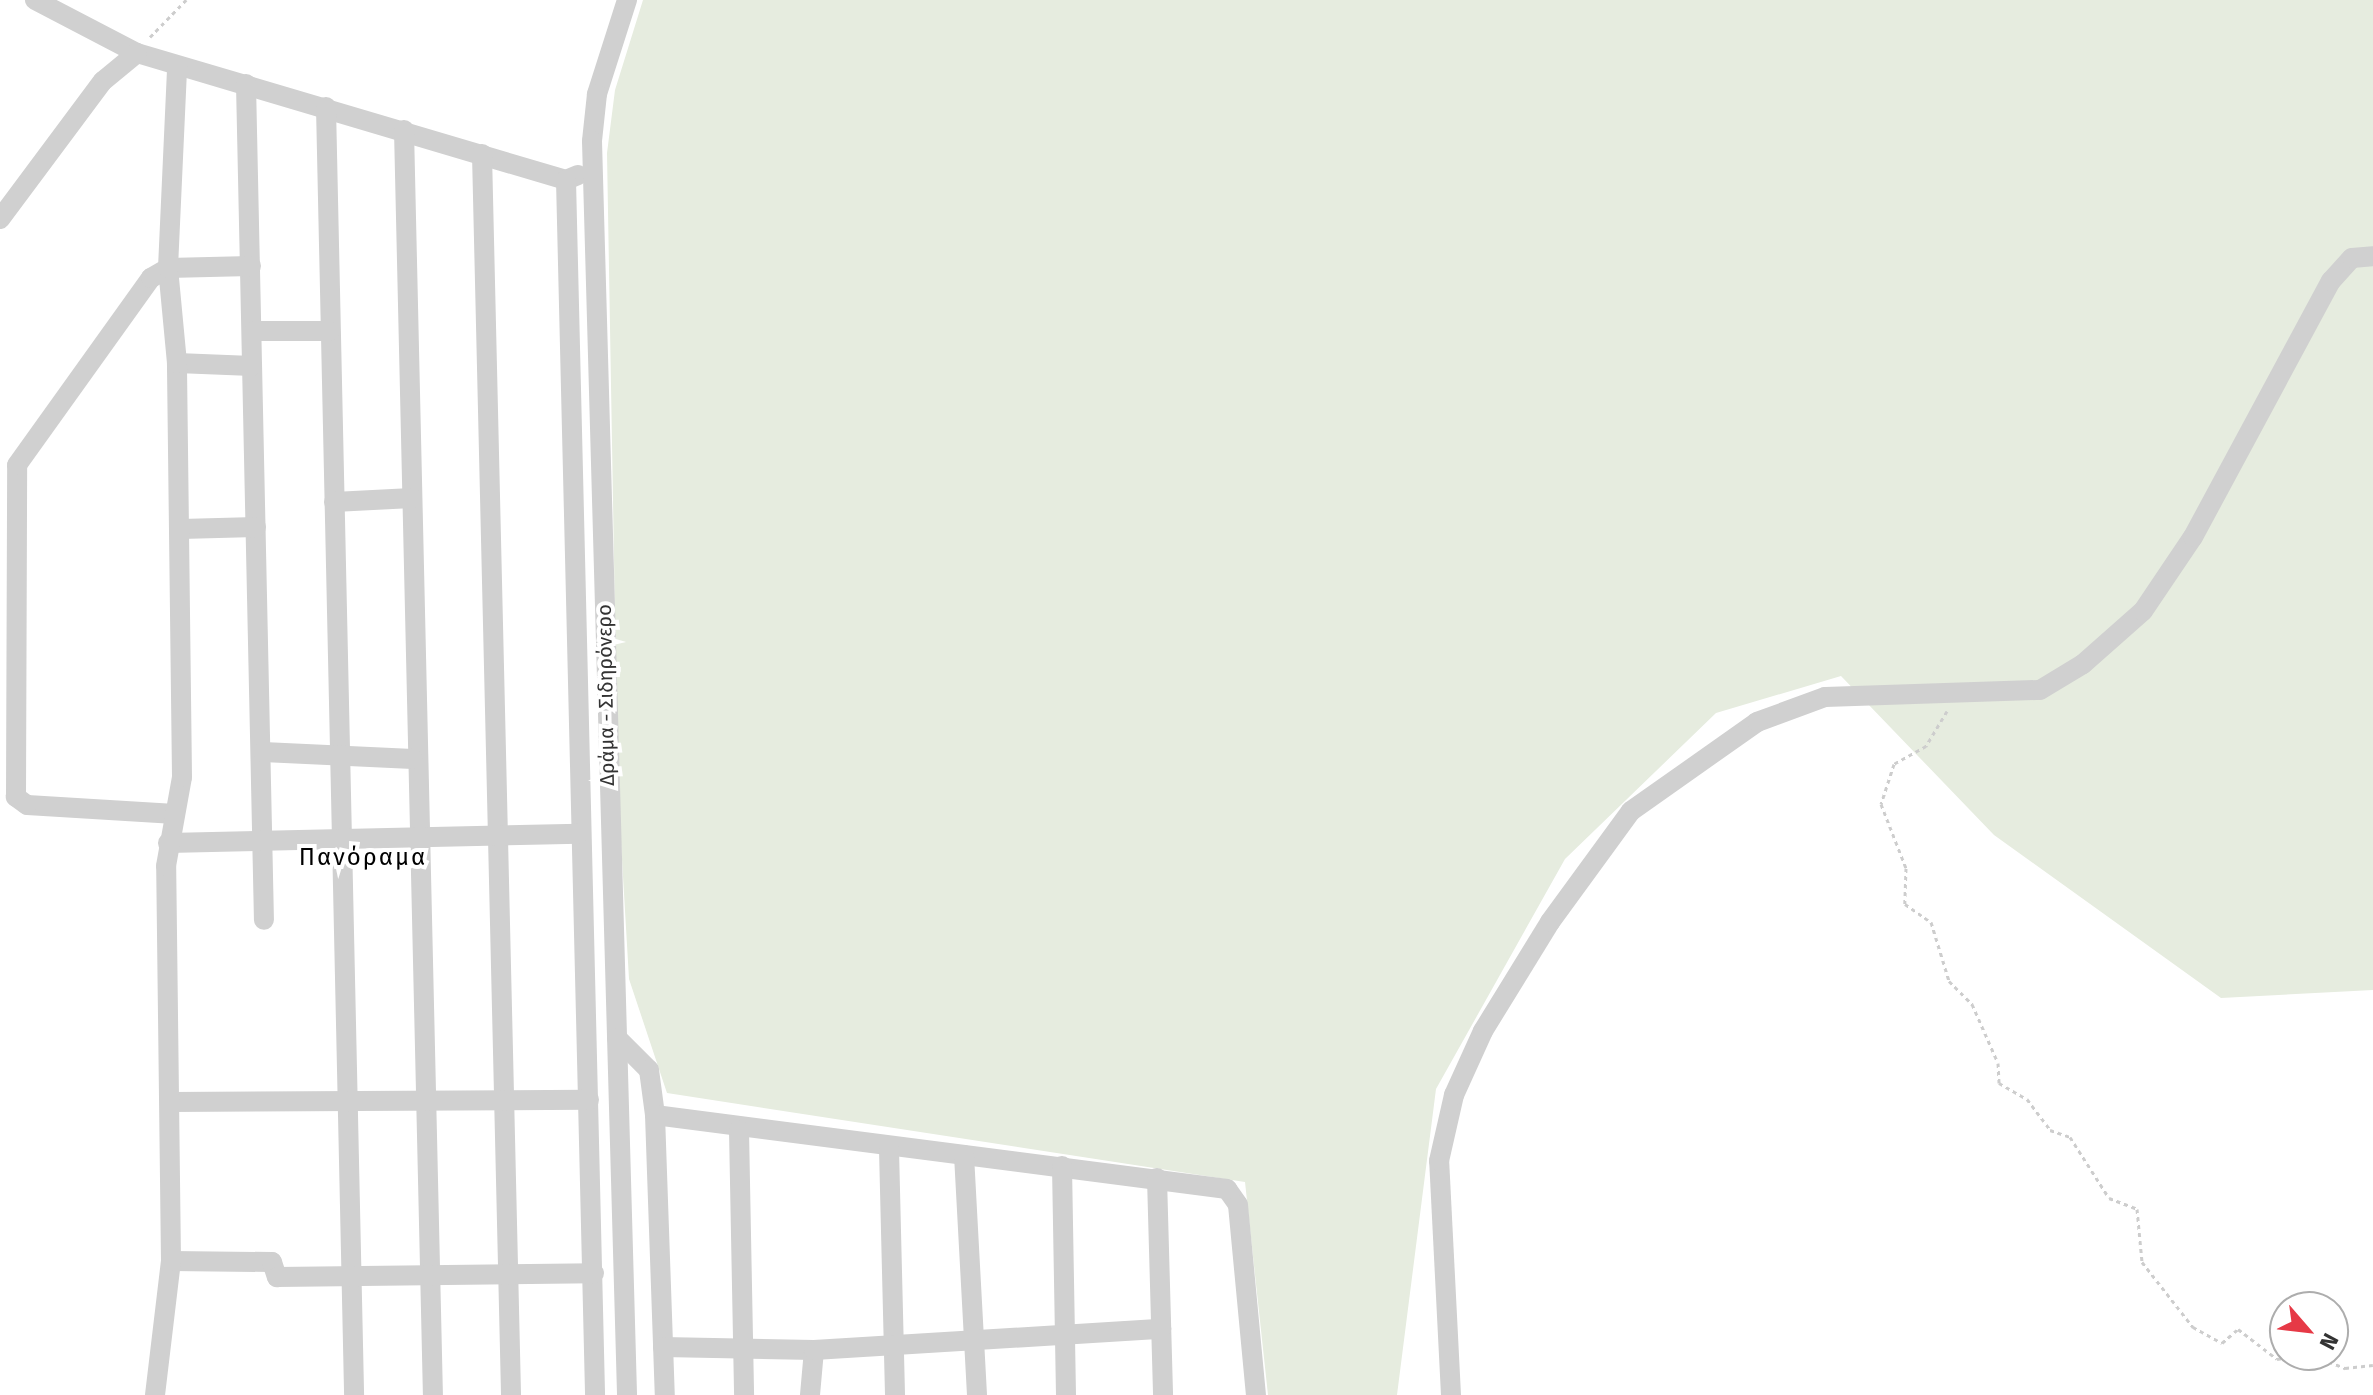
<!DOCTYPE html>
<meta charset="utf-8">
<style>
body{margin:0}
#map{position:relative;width:2373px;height:1395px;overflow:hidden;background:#fff;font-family:"Fira Sans",sans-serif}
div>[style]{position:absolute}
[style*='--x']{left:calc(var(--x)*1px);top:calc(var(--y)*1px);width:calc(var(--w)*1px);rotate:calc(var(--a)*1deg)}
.green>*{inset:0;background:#e6ecdf}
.path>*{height:3px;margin-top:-1.5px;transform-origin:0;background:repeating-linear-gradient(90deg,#cdcdcd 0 4px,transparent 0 8px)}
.minor>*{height:20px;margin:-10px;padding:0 10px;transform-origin:10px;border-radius:10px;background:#d0d0d0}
span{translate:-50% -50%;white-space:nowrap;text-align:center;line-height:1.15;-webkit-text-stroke:8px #fff;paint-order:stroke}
.street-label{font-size:20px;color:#333}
.quarter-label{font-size:24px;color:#000;letter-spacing:2px}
.north{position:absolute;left:2269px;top:1291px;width:80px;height:80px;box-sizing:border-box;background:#fff;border:2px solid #adadad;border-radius:50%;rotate:118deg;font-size:22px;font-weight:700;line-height:32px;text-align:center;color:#333}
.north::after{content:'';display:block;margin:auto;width:28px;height:36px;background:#e63946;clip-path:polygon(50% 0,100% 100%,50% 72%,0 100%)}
</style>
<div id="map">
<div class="green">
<i style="clip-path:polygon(643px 0,2373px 0,2373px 990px,2221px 998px,1994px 835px,1841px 676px,1716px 713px,1565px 859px,1436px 1089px,1397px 1395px,1268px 1395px,1245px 1182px,667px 1093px,629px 979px,618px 791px,607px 153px,615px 90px)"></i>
</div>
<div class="path">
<i style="--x:150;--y:37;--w:52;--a:-45.8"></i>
<i style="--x:1947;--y:711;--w:41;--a:121"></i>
<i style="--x:1926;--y:746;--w:37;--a:151"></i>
<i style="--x:1894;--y:764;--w:42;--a:108"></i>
<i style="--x:1881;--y:804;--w:69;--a:68.7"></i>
<i style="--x:1906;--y:868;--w:36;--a:92"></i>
<i style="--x:1905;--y:904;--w:32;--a:35"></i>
<i style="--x:1931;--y:922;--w:62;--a:73"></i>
<i style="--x:1949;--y:981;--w:33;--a:45"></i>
<i style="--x:1972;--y:1004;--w:64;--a:66.2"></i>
<i style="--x:1998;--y:1063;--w:20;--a:87"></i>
<i style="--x:1999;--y:1083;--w:32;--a:30"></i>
<i style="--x:2027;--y:1099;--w:39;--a:53"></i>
<i style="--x:2050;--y:1130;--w:21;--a:19"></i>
<i style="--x:2070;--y:1137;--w:72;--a:57.4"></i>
<i style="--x:2109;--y:1198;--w:30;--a:21"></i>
<i style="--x:2137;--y:1209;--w:53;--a:84.6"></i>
<i style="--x:2142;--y:1262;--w:83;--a:51.9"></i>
<i style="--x:2193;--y:1327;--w:33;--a:29"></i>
<i style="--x:2222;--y:1343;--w:21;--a:-41"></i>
<i style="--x:2238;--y:1329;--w:49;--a:37.6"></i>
<i style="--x:2277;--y:1359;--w:25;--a:-9"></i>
<i style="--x:2314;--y:1355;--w:34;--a:23"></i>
<i style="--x:2345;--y:1368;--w:28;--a:-6"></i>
</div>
<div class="minor">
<i style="--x:35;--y:0;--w:115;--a:27.5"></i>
<i style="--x:137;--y:53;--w:447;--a:16.5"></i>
<i style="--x:566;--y:180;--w:13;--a:-23"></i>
<i style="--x:627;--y:0;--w:99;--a:107.7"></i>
<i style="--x:597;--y:94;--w:47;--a:96.1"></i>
<i style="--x:592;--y:141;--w:1254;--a:88.4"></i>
<i style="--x:246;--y:84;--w:836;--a:88.77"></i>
<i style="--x:326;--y:107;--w:1288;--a:88.75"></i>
<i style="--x:404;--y:130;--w:1265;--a:88.69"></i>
<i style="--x:482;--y:154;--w:1241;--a:88.66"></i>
<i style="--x:566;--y:180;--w:1215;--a:88.63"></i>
<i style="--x:0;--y:219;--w:172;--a:-53.3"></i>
<i style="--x:103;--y:81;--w:44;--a:-39.5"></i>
<i style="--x:254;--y:331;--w:75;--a:0"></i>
<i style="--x:177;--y:363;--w:75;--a:2.3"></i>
<i style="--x:334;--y:502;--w:78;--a:-2.9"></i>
<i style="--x:181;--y:529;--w:75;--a:-1.5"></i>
<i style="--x:263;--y:752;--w:150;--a:2.7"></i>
<i style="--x:175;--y:814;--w:148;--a:-176.5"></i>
<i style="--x:27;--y:805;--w:14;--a:-144"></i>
<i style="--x:16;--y:797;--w:332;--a:-89.8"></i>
<i style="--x:17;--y:465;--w:230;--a:-54.4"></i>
<i style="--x:151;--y:278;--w:20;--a:-30"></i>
<i style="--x:168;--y:268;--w:83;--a:-1.4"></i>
<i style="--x:168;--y:843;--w:411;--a:-1.3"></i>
<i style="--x:617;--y:1038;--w:45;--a:45"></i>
<i style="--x:649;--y:1070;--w:45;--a:82.4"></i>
<i style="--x:655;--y:1115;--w:280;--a:88"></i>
<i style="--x:170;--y:1102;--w:419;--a:-0.3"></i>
<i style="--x:655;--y:1115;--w:577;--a:7.37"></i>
<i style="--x:1227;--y:1189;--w:19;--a:55"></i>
<i style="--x:1238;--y:1205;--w:191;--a:84.6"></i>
<i style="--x:739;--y:1130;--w:265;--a:88.9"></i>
<i style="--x:889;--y:1149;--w:246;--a:88.6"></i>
<i style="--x:964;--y:1155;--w:240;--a:86.9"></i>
<i style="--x:1062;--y:1166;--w:229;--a:89"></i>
<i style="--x:1157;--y:1178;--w:217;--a:88.4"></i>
<i style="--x:171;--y:1261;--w:101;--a:0.6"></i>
<i style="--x:272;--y:1262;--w:16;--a:72"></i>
<i style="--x:277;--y:1277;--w:317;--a:-0.7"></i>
<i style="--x:663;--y:1347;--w:151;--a:1.1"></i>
<i style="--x:814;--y:1350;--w:45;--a:95.1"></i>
<i style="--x:814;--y:1350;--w:348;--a:-3.5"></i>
<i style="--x:155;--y:1395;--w:135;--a:-83.2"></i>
<i style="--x:171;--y:1261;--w:395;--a:-90.7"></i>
<i style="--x:166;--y:866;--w:90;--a:-79.8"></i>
<i style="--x:182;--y:777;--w:414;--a:-90.7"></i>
<i style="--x:177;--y:363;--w:95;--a:-95.4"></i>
<i style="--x:168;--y:268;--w:202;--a:-87.4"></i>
<i style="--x:1451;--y:1395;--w:234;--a:-92.9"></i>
<i style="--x:1439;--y:1161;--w:68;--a:-77.2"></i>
<i style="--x:1454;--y:1095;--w:70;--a:-65.6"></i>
<i style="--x:1483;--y:1031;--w:128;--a:-58.4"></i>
<i style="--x:1550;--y:922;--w:137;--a:-53.9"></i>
<i style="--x:1631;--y:811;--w:154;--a:-35.2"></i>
<i style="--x:1757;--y:722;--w:72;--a:-20.2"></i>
<i style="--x:1825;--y:697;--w:215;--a:-1.9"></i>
<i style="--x:2040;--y:690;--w:50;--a:-31.2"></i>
<i style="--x:2083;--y:664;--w:80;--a:-41.5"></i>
<i style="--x:2143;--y:611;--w:89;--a:-56"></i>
<i style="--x:2193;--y:537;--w:291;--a:-61.7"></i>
<i style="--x:2331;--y:281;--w:31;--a:-48"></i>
<i style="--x:2352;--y:258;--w:21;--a:-5"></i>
</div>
<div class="street-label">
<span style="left:606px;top:695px;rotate:-91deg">Δράμα - Σιδηρόνερο</span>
</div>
<div class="quarter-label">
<span style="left:363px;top:858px">Πανόραμα</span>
</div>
<div class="north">N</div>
</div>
